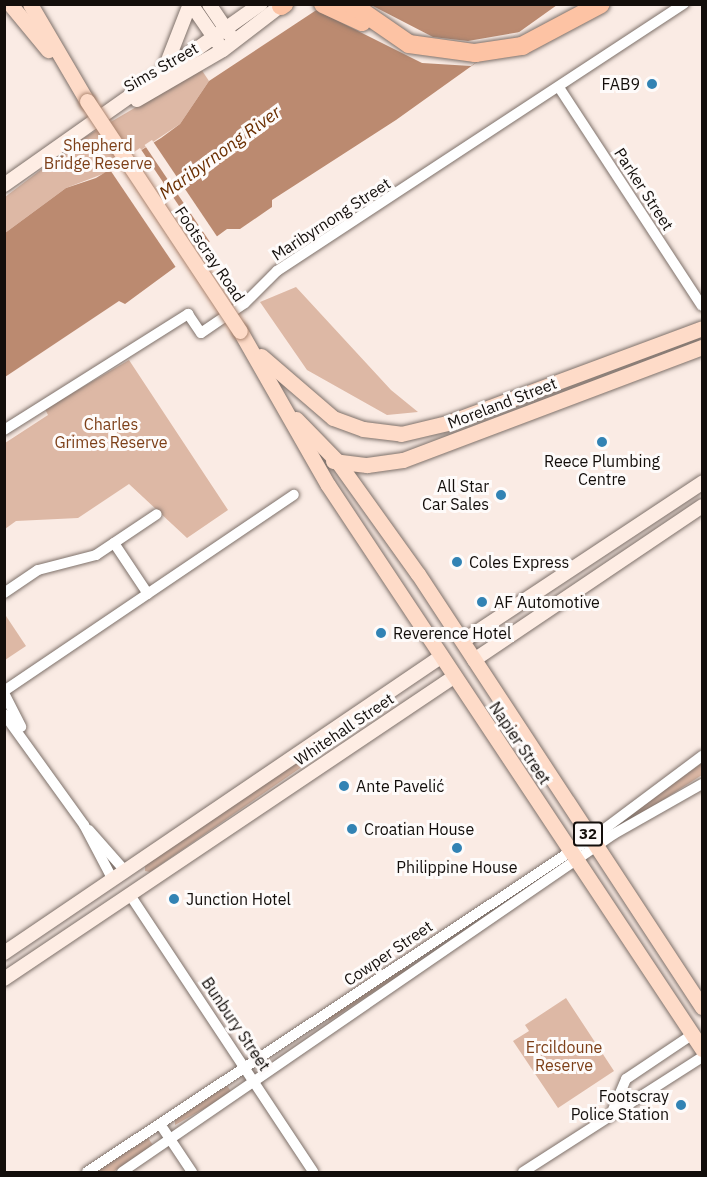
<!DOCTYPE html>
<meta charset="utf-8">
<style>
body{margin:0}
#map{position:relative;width:707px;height:1177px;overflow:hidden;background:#faebe4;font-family:"IBM Plex Sans",sans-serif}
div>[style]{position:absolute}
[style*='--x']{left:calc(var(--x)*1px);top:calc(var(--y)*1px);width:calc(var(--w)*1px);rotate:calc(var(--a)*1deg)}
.green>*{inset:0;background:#ddb8a5}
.water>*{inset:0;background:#bb8a70}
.pier>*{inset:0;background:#faebe4;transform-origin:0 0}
.roads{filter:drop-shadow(0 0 2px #7e716a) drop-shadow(0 0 2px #7e716a)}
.street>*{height:10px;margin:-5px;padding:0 5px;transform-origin:5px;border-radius:5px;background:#fff}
.secondary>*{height:14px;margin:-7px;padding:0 7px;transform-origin:7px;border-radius:7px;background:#feede4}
.primary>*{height:15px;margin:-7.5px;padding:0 7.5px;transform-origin:7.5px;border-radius:7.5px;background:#fedbc8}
.highway>*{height:18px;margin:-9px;padding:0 9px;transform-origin:9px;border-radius:9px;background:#fdc3a4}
.bridges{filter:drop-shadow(0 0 2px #ab846e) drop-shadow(0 0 2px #ab846e)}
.primary-bridge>*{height:15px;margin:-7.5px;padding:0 7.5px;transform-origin:7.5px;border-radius:7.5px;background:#fedbc8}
.dots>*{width:16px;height:16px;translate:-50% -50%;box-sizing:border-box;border:3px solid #fefbfa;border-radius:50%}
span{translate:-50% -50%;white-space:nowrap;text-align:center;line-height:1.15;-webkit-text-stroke:6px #fefbfa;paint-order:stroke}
.shield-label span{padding:2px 4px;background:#fefbfa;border:2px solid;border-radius:4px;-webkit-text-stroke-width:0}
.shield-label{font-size:15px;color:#130e0b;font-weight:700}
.street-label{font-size:16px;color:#130e0b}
.poi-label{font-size:16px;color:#130e0b}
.right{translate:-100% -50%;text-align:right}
.left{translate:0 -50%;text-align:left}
.park-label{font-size:16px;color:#7d3f18}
.water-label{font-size:18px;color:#6a2e01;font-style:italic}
.frame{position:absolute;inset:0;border:6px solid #130e0b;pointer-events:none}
</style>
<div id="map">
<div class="green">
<i style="clip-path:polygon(201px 69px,209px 81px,180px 124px,108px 172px,66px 188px,5px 233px,5px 197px,80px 140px)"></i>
<i style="clip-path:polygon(296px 287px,391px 390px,418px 412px,387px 415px,307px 370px,260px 302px)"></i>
<i style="clip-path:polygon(129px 360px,228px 510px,187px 538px,129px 484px,78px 518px,16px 521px,5px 529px,5px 443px,48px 415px,45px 409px)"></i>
<i style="clip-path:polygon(4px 613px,26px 646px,5px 660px,4px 660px)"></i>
<i style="clip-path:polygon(387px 708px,150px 872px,145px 871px,145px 865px,297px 763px)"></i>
<i style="clip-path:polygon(702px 763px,702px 775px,627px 823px,627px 816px)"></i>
<i style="clip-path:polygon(406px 965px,410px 968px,329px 1021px,328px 1018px)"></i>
<i style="clip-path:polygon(566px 998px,614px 1071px,558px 1108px,513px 1041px,529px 1031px,525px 1025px)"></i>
<i style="clip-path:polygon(226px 1084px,232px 1093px,175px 1125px,175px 1120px)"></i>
<i style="clip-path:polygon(148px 1138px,153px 1145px,113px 1172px,95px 1172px)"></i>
</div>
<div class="water">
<i style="clip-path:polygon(324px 5px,557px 5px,396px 120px,272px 200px,272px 207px,240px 229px,227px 229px,125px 304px,119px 301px,5px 377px,5px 233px,66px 188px,96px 178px,161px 138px,180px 124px,209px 81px)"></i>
</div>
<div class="pier">
<i style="clip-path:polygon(318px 4px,371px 5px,433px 37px,468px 41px,520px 32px,471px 66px,422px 63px,312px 8px)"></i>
<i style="left:152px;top:140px;width:119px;height:9px;rotate:56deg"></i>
<i style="left:140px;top:148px;width:119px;height:37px;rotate:56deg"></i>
</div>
<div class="roads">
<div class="street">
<i style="--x:560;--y:89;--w:259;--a:56.8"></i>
<i style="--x:4;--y:430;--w:218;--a:-32.2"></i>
<i style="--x:188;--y:314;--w:23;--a:56"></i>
<i style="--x:201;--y:333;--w:53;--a:-34.3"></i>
<i style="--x:245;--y:303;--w:45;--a:-45"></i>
<i style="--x:277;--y:271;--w:487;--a:-33.3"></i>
<i style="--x:114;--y:543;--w:61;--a:56.3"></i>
<i style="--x:4;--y:593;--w:41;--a:-34.1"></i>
<i style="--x:38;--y:570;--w:60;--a:-14.5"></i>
<i style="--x:96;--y:555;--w:73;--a:-33.9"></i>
<i style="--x:4;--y:691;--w:350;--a:-34.1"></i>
<i style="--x:4;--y:693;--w:38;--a:63"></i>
<i style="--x:4;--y:714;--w:137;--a:54.2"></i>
<i style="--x:84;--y:825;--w:62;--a:62.2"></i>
<i style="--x:89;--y:830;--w:56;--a:48.6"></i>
<i style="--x:130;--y:895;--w:332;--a:56.5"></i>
<i style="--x:612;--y:1112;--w:36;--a:-67"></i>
<i style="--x:626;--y:1079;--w:81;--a:-33.9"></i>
<i style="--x:160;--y:1124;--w:58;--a:56.3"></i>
<i style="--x:87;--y:1172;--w:619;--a:-33.54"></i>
<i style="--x:603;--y:830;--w:124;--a:-36.8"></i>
<i style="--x:122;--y:1172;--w:597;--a:-34.49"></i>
<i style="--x:614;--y:834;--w:101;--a:-29.6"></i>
<i style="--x:523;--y:1172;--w:213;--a:-32.7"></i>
</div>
<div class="secondary">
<i style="--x:191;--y:4;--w:47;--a:55.3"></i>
<i style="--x:209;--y:4;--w:37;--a:56"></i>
<i style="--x:165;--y:68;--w:69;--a:-68.7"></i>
<i style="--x:137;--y:100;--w:99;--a:-30.2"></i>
<i style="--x:223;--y:50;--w:76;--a:-37.5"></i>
<i style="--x:4;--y:185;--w:314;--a:-35.2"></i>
<i style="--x:463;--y:641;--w:287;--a:-33.5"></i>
<i style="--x:474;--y:660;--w:275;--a:-34"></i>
<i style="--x:4;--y:953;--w:529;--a:-34.14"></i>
<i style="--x:4;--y:979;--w:543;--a:-33.89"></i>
</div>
<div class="primary">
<i style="--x:10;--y:4;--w:60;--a:50.4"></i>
<i style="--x:30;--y:4;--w:113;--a:59.6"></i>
<i style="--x:240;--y:331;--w:177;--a:60.3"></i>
<i style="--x:328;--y:485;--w:677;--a:56.45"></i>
<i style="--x:261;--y:356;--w:95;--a:40.7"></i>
<i style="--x:333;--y:418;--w:32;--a:20"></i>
<i style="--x:363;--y:429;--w:38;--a:7"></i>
<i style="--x:401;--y:434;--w:47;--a:-13.4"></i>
<i style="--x:447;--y:423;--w:272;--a:-20.4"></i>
<i style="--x:296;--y:419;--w:59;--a:45.7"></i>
<i style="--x:337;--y:461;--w:139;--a:54.4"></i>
<i style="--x:418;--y:574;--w:518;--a:56.74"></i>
<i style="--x:333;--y:461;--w:34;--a:7"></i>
<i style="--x:367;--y:465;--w:36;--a:-8"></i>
<i style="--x:403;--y:460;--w:320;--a:-20.7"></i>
</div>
<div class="highway">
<i style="--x:323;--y:4;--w:43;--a:24.8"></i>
<i style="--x:351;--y:4;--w:70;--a:34.6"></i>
<i style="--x:409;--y:44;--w:67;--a:7.8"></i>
<i style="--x:475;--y:53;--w:48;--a:-8.5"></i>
<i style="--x:522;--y:46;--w:89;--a:-28"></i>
<i style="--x:281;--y:6;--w:4;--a:-34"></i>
</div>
</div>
<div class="bridges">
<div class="primary-bridge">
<i style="--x:87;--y:101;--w:276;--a:56.4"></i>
</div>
</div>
<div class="dots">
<i style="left:652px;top:84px;background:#3283b4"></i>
<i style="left:602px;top:442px;background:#3283b4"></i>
<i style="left:501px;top:495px;background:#3283b4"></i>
<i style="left:457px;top:562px;background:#3283b4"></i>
<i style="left:482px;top:602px;background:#3283b4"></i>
<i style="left:381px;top:633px;background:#3283b4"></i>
<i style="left:344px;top:786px;background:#3283b4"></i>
<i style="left:352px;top:829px;background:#3283b4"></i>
<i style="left:457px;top:848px;background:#3283b4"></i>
<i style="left:174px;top:899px;background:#3283b4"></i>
<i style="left:681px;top:1105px;background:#3283b4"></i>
</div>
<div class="shield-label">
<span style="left:588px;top:834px">32</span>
</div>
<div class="street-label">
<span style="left:161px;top:67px;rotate:-30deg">Sims Street</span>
<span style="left:644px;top:189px;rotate:57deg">Parker Street</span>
<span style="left:331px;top:219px;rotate:-33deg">Maribyrnong Street</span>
<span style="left:210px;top:254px;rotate:56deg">Footscray Road</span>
<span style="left:502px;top:403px;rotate:-21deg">Moreland Street</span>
<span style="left:344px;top:729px;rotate:-34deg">Whitehall Street</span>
<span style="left:520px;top:743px;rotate:56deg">Napier Street</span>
<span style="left:388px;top:953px;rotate:-34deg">Cowper Street</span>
<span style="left:236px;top:1024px;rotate:56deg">Bunbury Street</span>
</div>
<div class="poi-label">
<span class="right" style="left:640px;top:84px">FAB9</span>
<span style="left:602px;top:470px">Reece Plumbing<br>Centre</span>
<span class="right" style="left:489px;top:495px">All Star<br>Car Sales</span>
<span class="left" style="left:469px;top:562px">Coles Express</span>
<span class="left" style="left:494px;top:602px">AF Automotive</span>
<span class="left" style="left:393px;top:633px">Reverence Hotel</span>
<span class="left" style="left:356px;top:786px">Ante Pavelić</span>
<span class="left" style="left:364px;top:829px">Croatian House</span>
<span style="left:457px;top:867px">Philippine House</span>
<span class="left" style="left:186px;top:899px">Junction Hotel</span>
<span class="right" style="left:669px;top:1105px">Footscray<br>Police Station</span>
</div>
<div class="park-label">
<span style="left:98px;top:154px">Shepherd<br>Bridge Reserve</span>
<span style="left:111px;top:433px">Charles<br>Grimes Reserve</span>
<span style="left:564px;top:1056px">Ercildoune<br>Reserve</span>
</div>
<div class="water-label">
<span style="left:220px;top:153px;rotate:-36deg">Maribyrnong River</span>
</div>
<div class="frame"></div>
</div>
